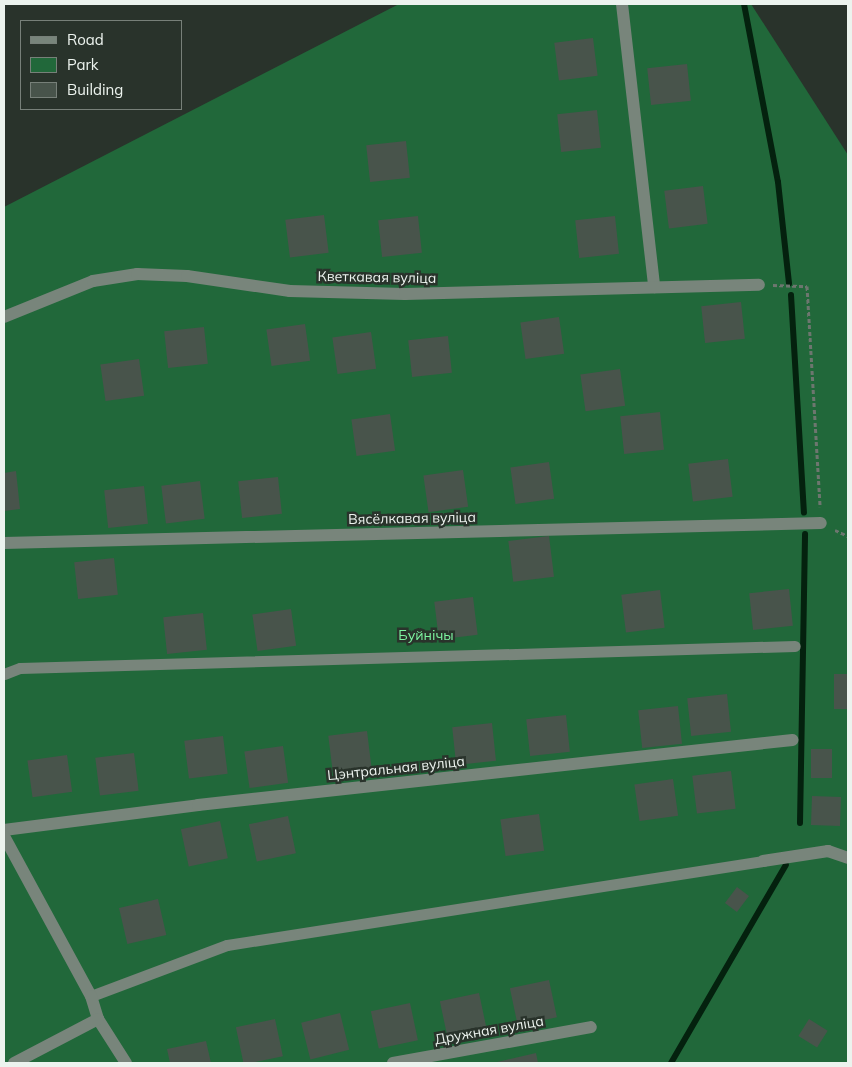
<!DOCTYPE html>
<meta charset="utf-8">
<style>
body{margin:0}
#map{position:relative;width:852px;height:1067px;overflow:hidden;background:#29332b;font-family:Mulish,sans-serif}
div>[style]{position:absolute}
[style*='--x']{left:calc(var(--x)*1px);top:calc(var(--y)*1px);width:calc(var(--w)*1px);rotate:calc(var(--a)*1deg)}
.green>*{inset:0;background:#21683a}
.stream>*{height:6px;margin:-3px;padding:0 3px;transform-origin:3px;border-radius:3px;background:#04210e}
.building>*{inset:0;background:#48544b;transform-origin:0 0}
.path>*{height:3px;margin-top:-1.5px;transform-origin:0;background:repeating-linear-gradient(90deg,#6d766f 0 4px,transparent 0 6.5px)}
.service>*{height:11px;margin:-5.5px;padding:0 5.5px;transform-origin:5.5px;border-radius:5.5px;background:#78857b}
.minor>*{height:12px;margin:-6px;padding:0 6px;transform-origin:6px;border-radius:6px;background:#78857b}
span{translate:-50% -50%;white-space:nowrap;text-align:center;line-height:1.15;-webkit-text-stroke:5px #29332b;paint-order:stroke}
.street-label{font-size:14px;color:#ecf3ee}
.park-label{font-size:14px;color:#7df4a0}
.frame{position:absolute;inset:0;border:5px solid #ecf3ee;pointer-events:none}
.legend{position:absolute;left:20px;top:20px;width:162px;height:90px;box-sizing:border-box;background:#29332b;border:1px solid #778079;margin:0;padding:6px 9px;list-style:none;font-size:15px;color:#ecf3ee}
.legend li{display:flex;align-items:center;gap:10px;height:25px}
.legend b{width:25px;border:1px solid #778079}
</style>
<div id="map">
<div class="green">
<i style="clip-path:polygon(399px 4px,751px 4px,848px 155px,848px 1063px,4px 1063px,4px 207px)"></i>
</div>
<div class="stream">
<i style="--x:744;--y:4;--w:181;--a:79.2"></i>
<i style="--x:778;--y:182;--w:102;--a:83.8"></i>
<i style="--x:791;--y:295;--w:218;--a:86.6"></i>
<i style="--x:800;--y:823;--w:289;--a:-89"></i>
<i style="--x:671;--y:1063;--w:229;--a:-59.9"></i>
</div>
<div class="building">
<i style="left:593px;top:38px;width:38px;height:39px;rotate:83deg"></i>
<i style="left:687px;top:64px;width:37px;height:40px;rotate:84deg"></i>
<i style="left:597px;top:110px;width:38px;height:40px;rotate:84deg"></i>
<i style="left:406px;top:141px;width:37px;height:40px;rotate:84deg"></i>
<i style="left:703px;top:186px;width:38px;height:39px;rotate:83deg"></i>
<i style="left:324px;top:215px;width:38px;height:39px;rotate:83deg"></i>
<i style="left:418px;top:216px;width:37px;height:40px;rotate:84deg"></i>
<i style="left:615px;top:216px;width:38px;height:40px;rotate:84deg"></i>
<i style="left:741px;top:302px;width:37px;height:40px;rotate:84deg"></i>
<i style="left:559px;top:317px;width:37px;height:39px;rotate:82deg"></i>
<i style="left:305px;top:324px;width:37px;height:39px;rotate:82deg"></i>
<i style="left:204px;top:327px;width:37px;height:40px;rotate:84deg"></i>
<i style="left:371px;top:332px;width:37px;height:39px;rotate:82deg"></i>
<i style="left:448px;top:336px;width:37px;height:40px;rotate:84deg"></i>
<i style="left:139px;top:359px;width:37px;height:39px;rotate:82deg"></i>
<i style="left:620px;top:369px;width:37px;height:40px;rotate:82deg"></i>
<i style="left:660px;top:412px;width:38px;height:40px;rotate:84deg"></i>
<i style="left:390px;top:414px;width:37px;height:39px;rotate:82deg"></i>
<i style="left:728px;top:459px;width:38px;height:40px;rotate:83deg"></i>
<i style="left:549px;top:462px;width:37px;height:39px;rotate:82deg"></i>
<i style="left:463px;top:470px;width:37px;height:40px;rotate:82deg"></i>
<i style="clip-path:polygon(16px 471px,20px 509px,4px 511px,4px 473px)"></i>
<i style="left:278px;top:477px;width:37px;height:40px;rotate:84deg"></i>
<i style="left:200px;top:481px;width:38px;height:39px;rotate:83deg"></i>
<i style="left:144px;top:486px;width:38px;height:40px;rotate:84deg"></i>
<i style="left:549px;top:536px;width:41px;height:41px;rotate:83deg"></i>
<i style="left:114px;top:558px;width:37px;height:40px;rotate:84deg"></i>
<i style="left:789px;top:589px;width:37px;height:40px;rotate:84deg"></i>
<i style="left:660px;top:590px;width:38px;height:39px;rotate:83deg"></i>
<i style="left:473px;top:597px;width:38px;height:39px;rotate:83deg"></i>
<i style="left:291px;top:609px;width:37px;height:39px;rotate:82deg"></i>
<i style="left:203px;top:613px;width:37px;height:40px;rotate:84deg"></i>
<i style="left:834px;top:674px;width:14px;height:35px"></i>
<i style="left:727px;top:694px;width:38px;height:40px;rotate:84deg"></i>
<i style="left:678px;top:706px;width:38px;height:40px;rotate:84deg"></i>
<i style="left:566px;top:715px;width:37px;height:40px;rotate:84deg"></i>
<i style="left:492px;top:723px;width:38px;height:40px;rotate:84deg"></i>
<i style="left:367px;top:731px;width:38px;height:39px;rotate:83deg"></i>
<i style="left:223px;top:736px;width:38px;height:39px;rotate:83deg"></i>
<i style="left:283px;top:746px;width:37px;height:39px;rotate:82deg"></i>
<i style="left:811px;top:749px;width:21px;height:29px"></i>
<i style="left:134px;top:753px;width:38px;height:39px;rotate:83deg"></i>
<i style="left:67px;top:755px;width:37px;height:40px;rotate:82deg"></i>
<i style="left:731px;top:771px;width:38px;height:39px;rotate:83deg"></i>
<i style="left:673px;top:779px;width:37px;height:39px;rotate:82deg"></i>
<i style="left:812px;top:796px;width:29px;height:29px;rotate:2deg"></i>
<i style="left:539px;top:814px;width:37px;height:39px;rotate:82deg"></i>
<i style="left:288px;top:816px;width:38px;height:40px;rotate:78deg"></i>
<i style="left:220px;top:821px;width:38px;height:40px;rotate:78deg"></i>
<i style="left:737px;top:887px;width:15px;height:20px;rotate:37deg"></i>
<i style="left:158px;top:899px;width:37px;height:40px;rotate:77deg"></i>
<i style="left:549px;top:980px;width:38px;height:40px;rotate:78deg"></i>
<i style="left:479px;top:993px;width:38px;height:40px;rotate:78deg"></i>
<i style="left:410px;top:1003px;width:38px;height:40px;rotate:78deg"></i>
<i style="left:340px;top:1013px;width:38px;height:40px;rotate:76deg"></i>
<i style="left:275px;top:1019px;width:38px;height:40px;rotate:78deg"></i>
<i style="left:809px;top:1019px;width:22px;height:20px;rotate:32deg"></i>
<i style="clip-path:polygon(206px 1041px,211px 1063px,170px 1063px,167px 1049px)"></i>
<i style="clip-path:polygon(536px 1053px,538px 1063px,498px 1063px,497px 1062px)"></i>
</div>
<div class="path">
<i style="--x:773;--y:285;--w:34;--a:2"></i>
<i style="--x:807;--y:286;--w:221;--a:86.6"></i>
<i style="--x:835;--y:530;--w:14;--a:25"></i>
</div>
<div class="service">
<i style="--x:4;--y:674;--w:17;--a:-21"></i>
<i style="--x:20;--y:668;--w:775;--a:-1.63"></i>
<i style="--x:91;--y:996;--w:145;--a:-20.6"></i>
<i style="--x:227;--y:945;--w:543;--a:-8.91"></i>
</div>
<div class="minor">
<i style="--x:622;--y:4;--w:285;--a:83.5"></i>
<i style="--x:4;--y:317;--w:96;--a:-22"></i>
<i style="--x:93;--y:281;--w:45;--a:-9"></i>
<i style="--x:137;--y:274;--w:50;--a:2.3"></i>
<i style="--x:187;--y:276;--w:104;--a:8.3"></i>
<i style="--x:290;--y:291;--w:115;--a:1.5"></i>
<i style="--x:405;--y:294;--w:354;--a:-1.5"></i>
<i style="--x:4;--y:543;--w:817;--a:-1.4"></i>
<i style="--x:4;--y:830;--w:196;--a:-7.3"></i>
<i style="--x:198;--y:805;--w:598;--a:-6.24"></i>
<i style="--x:4;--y:836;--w:182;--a:61.5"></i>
<i style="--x:91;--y:996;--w:24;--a:73"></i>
<i style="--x:98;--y:1019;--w:52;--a:57.5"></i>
<i style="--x:763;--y:861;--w:66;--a:-8.7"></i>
<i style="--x:828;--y:851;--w:21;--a:19"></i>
<i style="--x:14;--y:1063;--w:95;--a:-27.6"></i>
<i style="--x:393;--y:1063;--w:201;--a:-10.3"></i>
</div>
<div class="street-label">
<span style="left:377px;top:277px;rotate:1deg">Кветкавая вуліца</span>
<span style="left:412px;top:518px;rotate:-1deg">Вясёлкавая вуліца</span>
<span style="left:396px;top:768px;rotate:-6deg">Цэнтральная вуліца</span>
<span style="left:489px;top:1030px;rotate:-10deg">Дружная вуліца</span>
</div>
<div class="park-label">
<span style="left:426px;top:635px">Буйнічы</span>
</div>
<div class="frame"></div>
<ul class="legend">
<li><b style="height:6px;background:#78857b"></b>Road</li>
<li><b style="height:14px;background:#21683a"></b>Park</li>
<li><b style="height:14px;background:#48544b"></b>Building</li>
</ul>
</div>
